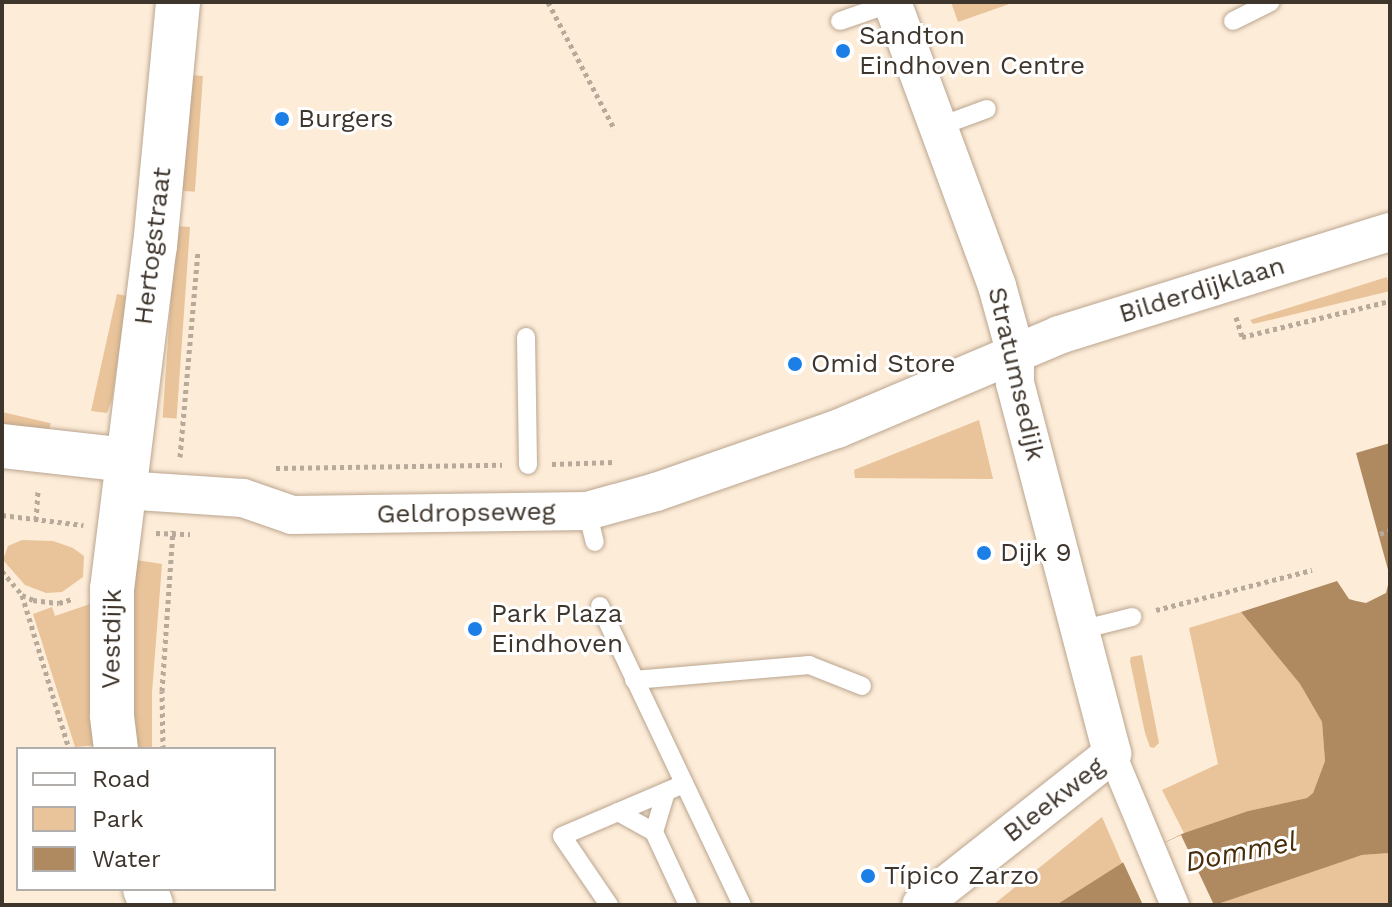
<!DOCTYPE html>
<meta charset="utf-8">
<style>
body{margin:0}
#map{position:relative;width:1392px;height:907px;overflow:hidden;background:#fdecd8;font-family:"Work Sans",sans-serif}
div>[style]{position:absolute}
[style*='--x']{left:calc(var(--x)*1px);top:calc(var(--y)*1px);width:calc(var(--w)*1px);rotate:calc(var(--a)*1deg)}
.green>*{inset:0;background:#e9c399;transform-origin:0 0}
.water>*{inset:0;background:#af8a60}
.pier>*{inset:0;background:#fdecd8}
.path>*{height:5px;margin-top:-2.5px;transform-origin:0;background:repeating-linear-gradient(90deg,#b8aa9a 0 4px,transparent 0 8px)}
.roads{filter:drop-shadow(0 0 2px #baa58f) drop-shadow(0 0 2px #baa58f)}
.service>*{height:18px;margin:-9px;padding:0 9px;transform-origin:9px;border-radius:9px;background:#fff}
.pedestrian>*{height:28px;margin:-14px;padding:0 14px;transform-origin:14px;border-radius:14px;background:#fff}
.minor>*{height:38px;margin:-19px;padding:0 19px;transform-origin:19px;border-radius:19px;background:#fff}
.tertiary>*{height:44px;margin:-22px;padding:0 22px;transform-origin:22px;border-radius:22px;background:#fff}
.dots>*{width:22px;height:22px;translate:-50% -50%;box-sizing:border-box;border:4px solid #fff;border-radius:50%}
span{translate:-50% -50%;white-space:nowrap;text-align:center;line-height:1.15;-webkit-text-stroke:6px #fff;paint-order:stroke}
.poi-label{font-size:26px;color:#3e352c}
.left{translate:0 -50%;text-align:left}
.street-label{font-size:26px;color:#3e352c}
.water-label{font-size:28px;color:#472d09;font-style:italic}
.frame{position:absolute;inset:0;border:4px solid #3e352c;pointer-events:none}
.legend{position:absolute;left:16px;top:747px;width:260px;height:144px;box-sizing:border-box;background:#fff;border:2px solid #b2aeab;margin:0;padding:10px 14px;list-style:none;font-size:24px;color:#3e352c}
.legend li{display:flex;align-items:center;gap:16px;height:40px}
.legend b{width:40px;border:2px solid #b2aeab}
</style>
<div id="map">
<div class="green">
<i style="clip-path:polygon(951px 2px,1015px 2px,958px 22px)"></i>
<i style="left:189px;top:75px;width:14px;height:116px;rotate:4deg"></i>
<i style="left:176px;top:226px;width:14px;height:192px;rotate:4deg"></i>
<i style="clip-path:polygon(1387px 277px,1390px 291px,1253px 324px,1250px 320px)"></i>
<i style="clip-path:polygon(117px 294px,127px 296px,112px 400px,107px 413px,91px 411px)"></i>
<i style="left:2px;top:412px;width:50px;height:20px;rotate:13deg"></i>
<i style="clip-path:polygon(979px 420px,993px 479px,855px 478px,854px 470px)"></i>
<i style="clip-path:polygon(22px 540px,53px 541px,73px 548px,84px 556px,83px 577px,62px 592px,46px 593px,25px 585px,3px 560px,8px 546px)"></i>
<i style="clip-path:polygon(130px 559px,162px 564px,152px 692px,152px 749px,133px 749px)"></i>
<i style="clip-path:polygon(93px 603px,99px 745px,75px 747px,33px 614px,52px 607px,55px 616px)"></i>
<i style="clip-path:polygon(1241px 612px,1300px 684px,1322px 722px,1325px 761px,1313px 793px,1307px 798px,1248px 811px,1184px 833px,1162px 790px,1218px 764px,1189px 628px)"></i>
<i style="clip-path:polygon(1142px 655px,1159px 743px,1154px 748px,1150px 747px,1145px 733px,1130px 661px,1131px 657px)"></i>
<i style="clip-path:polygon(1102px 817px,1122px 863px,1056px 905px,993px 905px)"></i>
<i style="clip-path:polygon(1390px 853px,1390px 905px,1216px 905px,1283px 879px,1362px 855px)"></i>
</div>
<div class="water">
<i style="clip-path:polygon(1390px 443px,1390px 853px,1362px 855px,1215px 905px,1056px 905px,1122px 863px,1184px 833px,1248px 811px,1307px 798px,1313px 793px,1325px 761px,1322px 722px,1300px 684px,1241px 612px,1337px 581px,1349px 599px,1356px 601px,1366px 603px,1386px 593px,1390px 577px,1356px 453px)"></i>
</div>
<div class="pier">
<i style="clip-path:polygon(1181px 835px,1214px 905px,1143px 905px,1123px 862px)"></i>
</div>
<div class="path">
<i style="--x:548;--y:2;--w:144;--a:62.4"></i>
<i style="--x:1236;--y:317;--w:21;--a:73"></i>
<i style="--x:1242;--y:337;--w:152;--a:-13.7"></i>
<i style="--x:180;--y:457;--w:206;--a:-85"></i>
<i style="--x:552;--y:464;--w:62;--a:-1.8"></i>
<i style="--x:276;--y:468;--w:226;--a:-0.8"></i>
<i style="--x:2;--y:515;--w:82;--a:7"></i>
<i style="--x:36;--y:520;--w:31;--a:-86"></i>
<i style="--x:156;--y:533;--w:34;--a:2"></i>
<i style="--x:1380;--y:534;--w:11;--a:-22"></i>
<i style="--x:2;--y:571;--w:31;--a:50"></i>
<i style="--x:22;--y:595;--w:12;--a:24"></i>
<i style="--x:33;--y:600;--w:26;--a:7"></i>
<i style="--x:59;--y:603;--w:14;--a:-17"></i>
<i style="--x:22;--y:595;--w:161;--a:73"></i>
<i style="--x:1156;--y:610;--w:161;--a:-14.4"></i>
<i style="--x:163;--y:749;--w:58;--a:-91"></i>
<i style="--x:162;--y:691;--w:161;--a:-86.1"></i>
</div>
<div class="roads">
<div class="service">
<i style="--x:840;--y:21;--w:55;--a:-19.1"></i>
<i style="--x:1233;--y:21;--w:42;--a:-26.6"></i>
<i style="--x:938;--y:127;--w:52;--a:-20.2"></i>
<i style="--x:526;--y:337;--w:128;--a:89.1"></i>
<i style="--x:587;--y:511;--w:32;--a:76"></i>
<i style="--x:600;--y:606;--w:331;--a:64.6"></i>
<i style="--x:1080;--y:630;--w:54;--a:-14"></i>
<i style="--x:634;--y:680;--w:176;--a:-4.9"></i>
<i style="--x:809;--y:665;--w:57;--a:21.6"></i>
<i style="--x:666;--y:792;--w:42;--a:106.7"></i>
<i style="--x:654;--y:832;--w:81;--a:65"></i>
<i style="--x:618;--y:812;--w:41;--a:29.1"></i>
<i style="--x:609;--y:905;--w:83;--a:-124.3"></i>
<i style="--x:562;--y:836;--w:133;--a:-23.1"></i>
</div>
<div class="pedestrian">
<i style="--x:1112;--y:754;--w:164;--a:67.4"></i>
</div>
<div class="minor">
<i style="--x:892;--y:2;--w:303;--a:69.7"></i>
<i style="--x:997;--y:286;--w:67;--a:74.5"></i>
<i style="--x:1015;--y:351;--w:32;--a:90"></i>
<i style="--x:1015;--y:383;--w:383;--a:75.3"></i>
<i style="--x:1112;--y:754;--w:243;--a:141.7"></i>
<i style="--x:123;--y:490;--w:120;--a:3.8"></i>
<i style="--x:243;--y:498;--w:52;--a:19.1"></i>
<i style="--x:292;--y:515;--w:295;--a:-0.8"></i>
<i style="--x:587;--y:511;--w:72;--a:-15.4"></i>
<i style="--x:656;--y:492;--w:192;--a:-19.2"></i>
<i style="--x:837;--y:429;--w:241;--a:-22.9"></i>
<i style="--x:1059;--y:335;--w:347;--a:-17.3"></i>
</div>
<div class="tertiary">
<i style="--x:2;--y:446;--w:125;--a:6.4"></i>
<i style="--x:116;--y:749;--w:34;--a:-97"></i>
<i style="--x:112;--y:715;--w:126;--a:-90"></i>
<i style="--x:112;--y:589;--w:346;--a:-82.9"></i>
<i style="--x:155;--y:246;--w:245;--a:-84.6"></i>
<i style="--x:145;--y:889;--w:17;--a:69"></i>
</div>
</div>
<div class="dots">
<i style="left:843px;top:51px;background:#1c7ee7"></i>
<i style="left:282px;top:119px;background:#1c7ee7"></i>
<i style="left:795px;top:364px;background:#1c7ee7"></i>
<i style="left:984px;top:553px;background:#1c7ee7"></i>
<i style="left:475px;top:629px;background:#1c7ee7"></i>
<i style="left:868px;top:876px;background:#1c7ee7"></i>
</div>
<div class="poi-label">
<span class="left" style="left:859px;top:51px">Sandton<br>Eindhoven Centre</span>
<span class="left" style="left:298px;top:119px">Burgers</span>
<span class="left" style="left:811px;top:364px">Omid Store</span>
<span class="left" style="left:1000px;top:553px">Dijk 9</span>
<span class="left" style="left:491px;top:629px">Park Plaza<br>Eindhoven</span>
<span class="left" style="left:884px;top:876px">Típico Zarzo</span>
</div>
<div class="street-label">
<span style="left:153px;top:246px;rotate:-83deg">Hertogstraat</span>
<span style="left:1202px;top:290px;rotate:-17deg">Bilderdijklaan</span>
<span style="left:1016px;top:374px;rotate:77deg">Stratumsedijk</span>
<span style="left:466px;top:513px;rotate:-1deg">Geldropseweg</span>
<span style="left:112px;top:639px;rotate:-89deg">Vestdijk</span>
<span style="left:1054px;top:800px;rotate:-38deg">Bleekweg</span>
</div>
<div class="water-label">
<span style="left:1241px;top:852px;rotate:-11deg">Dommel</span>
</div>
<div class="frame"></div>
<ul class="legend">
<li><b style="height:10px;background:#fff"></b>Road</li>
<li><b style="height:22px;background:#e9c399"></b>Park</li>
<li><b style="height:22px;background:#af8a60"></b>Water</li>
</ul>
</div>
